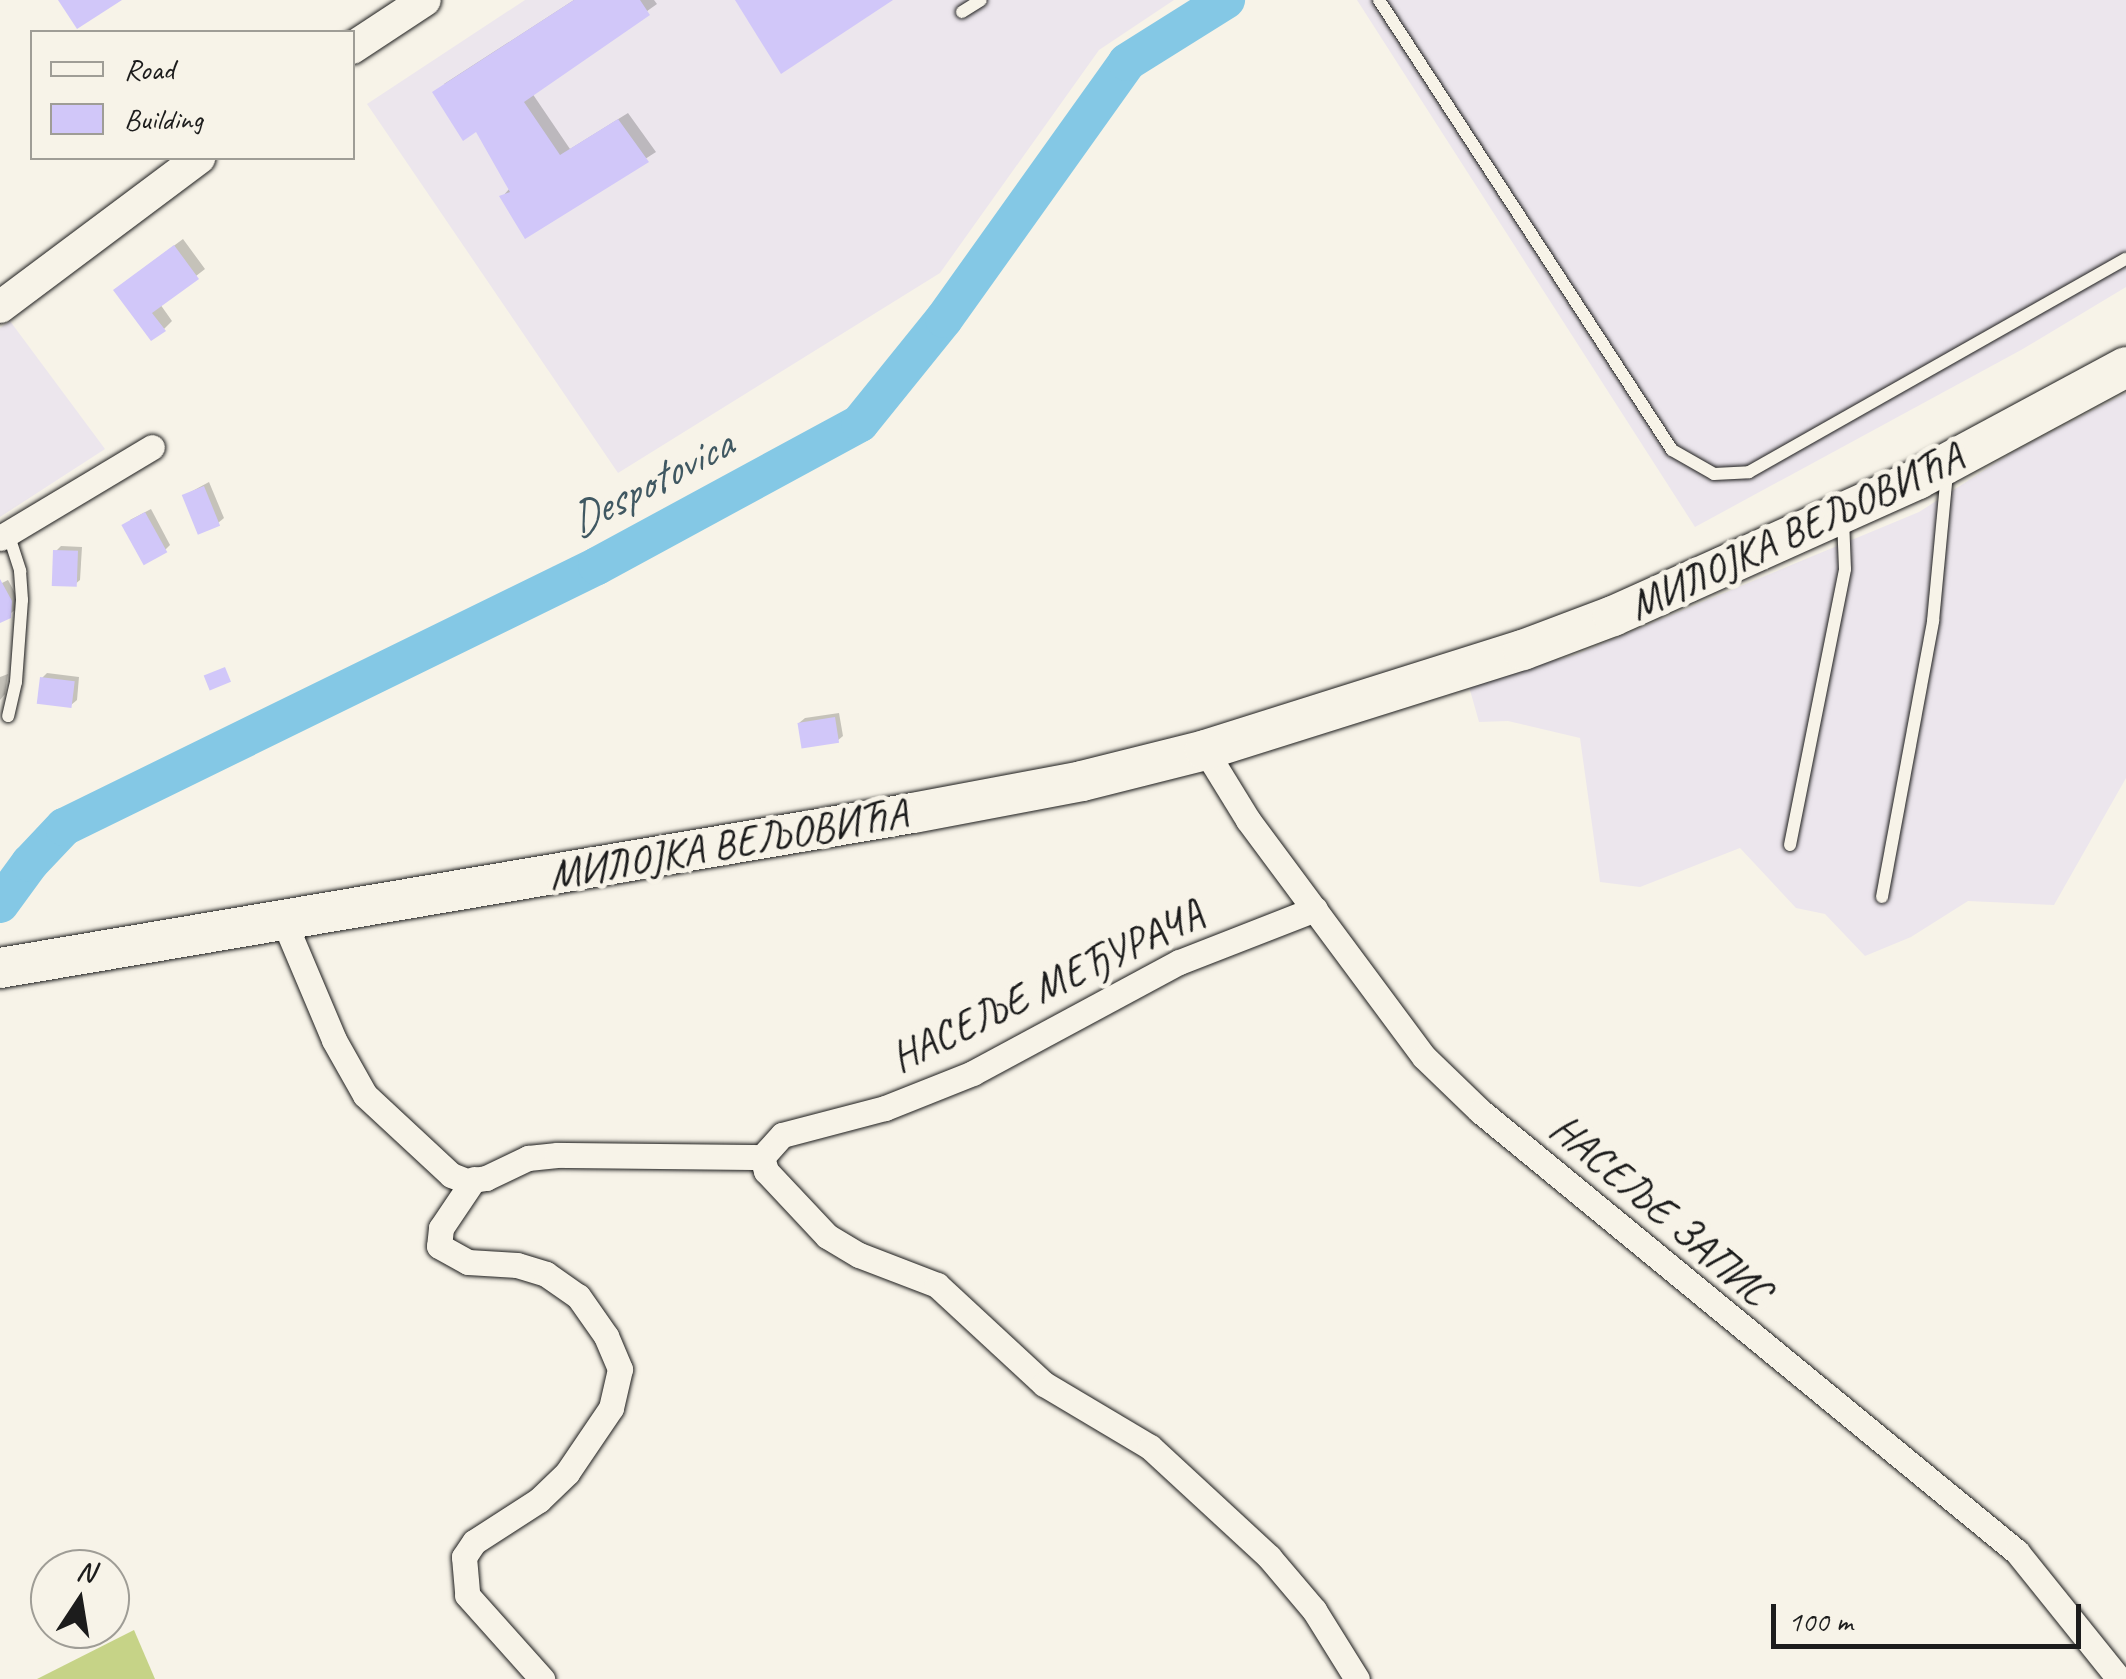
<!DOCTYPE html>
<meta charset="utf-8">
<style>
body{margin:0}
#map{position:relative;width:2126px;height:1679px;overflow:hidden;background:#f7f3e8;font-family:Caveat,sans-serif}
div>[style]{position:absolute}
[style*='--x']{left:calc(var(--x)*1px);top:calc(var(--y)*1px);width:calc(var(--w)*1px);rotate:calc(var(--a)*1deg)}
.built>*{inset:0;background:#ece6ed}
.green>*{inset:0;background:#c6d387}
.shadow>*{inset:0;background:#0003}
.river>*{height:38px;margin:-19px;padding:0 19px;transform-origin:19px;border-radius:19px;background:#84c8e5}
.building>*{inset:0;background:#d1c7f9;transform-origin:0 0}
.roads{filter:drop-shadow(0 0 2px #1c1c1c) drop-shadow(0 0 2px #1c1c1c)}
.service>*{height:12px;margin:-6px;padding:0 6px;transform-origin:6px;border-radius:6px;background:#f7f3e8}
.minor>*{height:25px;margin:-12.5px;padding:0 12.5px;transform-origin:12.5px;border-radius:12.5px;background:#f7f3e8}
.tertiary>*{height:32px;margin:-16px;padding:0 16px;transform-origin:16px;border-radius:16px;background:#f7f3e8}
.primary>*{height:40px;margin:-20px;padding:0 20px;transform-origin:20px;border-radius:20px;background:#f7f3e8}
span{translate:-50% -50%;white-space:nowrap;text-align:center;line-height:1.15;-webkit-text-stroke:10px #f7f3e8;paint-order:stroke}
.street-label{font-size:42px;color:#1c1c1c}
.water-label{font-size:45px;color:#405862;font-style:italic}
.legend{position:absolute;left:30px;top:30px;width:325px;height:130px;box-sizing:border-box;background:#f7f3e8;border:2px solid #9f9d96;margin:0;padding:12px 18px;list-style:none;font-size:30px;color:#1c1c1c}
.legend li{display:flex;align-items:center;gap:20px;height:50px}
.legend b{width:50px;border:2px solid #9f9d96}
.north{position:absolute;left:30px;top:1549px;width:100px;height:100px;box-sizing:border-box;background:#f7f3e8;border:2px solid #9f9d96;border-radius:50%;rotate:12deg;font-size:28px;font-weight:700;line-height:40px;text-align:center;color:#1c1c1c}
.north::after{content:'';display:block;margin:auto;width:35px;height:45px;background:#1c1c1c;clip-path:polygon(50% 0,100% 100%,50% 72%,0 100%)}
.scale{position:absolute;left:1771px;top:1604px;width:310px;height:45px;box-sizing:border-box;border:5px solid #1c1c1c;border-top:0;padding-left:12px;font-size:30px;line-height:35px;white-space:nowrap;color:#1c1c1c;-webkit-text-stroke:8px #f7f3e8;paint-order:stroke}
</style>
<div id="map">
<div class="built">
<i style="clip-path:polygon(525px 0,1174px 0,1099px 50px,940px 273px,618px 473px,367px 104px)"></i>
<i style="clip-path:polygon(1357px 0,2126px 0,2126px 287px,2021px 350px,1695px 527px)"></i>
<i style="clip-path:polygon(10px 321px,105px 449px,0 517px,0 328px)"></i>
<i style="clip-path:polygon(2126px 393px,2126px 778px,2054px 905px,1968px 901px,1911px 937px,1865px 956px,1825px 914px,1796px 908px,1740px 848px,1640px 887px,1600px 882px,1580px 738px,1508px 721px,1479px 722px,1468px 683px,1575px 655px,1919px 512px,2013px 452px)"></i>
</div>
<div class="green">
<i style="clip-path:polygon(134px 1630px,155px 1679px,37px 1679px)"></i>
</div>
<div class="shadow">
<i style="clip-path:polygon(574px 0,654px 0,657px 4px,532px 93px,570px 149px,628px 113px,656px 152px,525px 236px,502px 197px,510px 188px,477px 129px,444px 84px)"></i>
<i style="clip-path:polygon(183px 239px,205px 269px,160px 304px,172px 321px,164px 329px,125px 282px)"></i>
<i style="clip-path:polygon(209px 482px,224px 518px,218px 523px,185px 495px)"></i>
<i style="clip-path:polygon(151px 509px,170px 545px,165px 550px,130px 520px)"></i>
<i style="clip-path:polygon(61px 546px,82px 547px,80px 580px,74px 585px,56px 551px)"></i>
<i style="clip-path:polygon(8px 580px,16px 595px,15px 610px,0 621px,0 584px)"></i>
<i style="clip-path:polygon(47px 673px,79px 677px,77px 700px,71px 705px,42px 678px)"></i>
<i style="clip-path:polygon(8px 674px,5px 694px,0 700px,0 677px)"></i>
<i style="clip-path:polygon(839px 713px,843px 736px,837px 741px,799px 723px,805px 718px)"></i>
</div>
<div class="river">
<i style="--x:0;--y:904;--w:51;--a:-53.8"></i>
<i style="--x:30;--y:863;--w:50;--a:-46.6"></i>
<i style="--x:64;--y:827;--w:593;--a:-26.09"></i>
<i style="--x:597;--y:566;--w:299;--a:-28.5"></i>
<i style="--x:860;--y:423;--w:134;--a:-51.1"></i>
<i style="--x:944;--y:319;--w:315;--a:-54.5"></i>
<i style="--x:1127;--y:62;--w:117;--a:-32.1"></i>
</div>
<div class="building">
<i style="clip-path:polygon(58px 0,122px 0,77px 29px)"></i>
<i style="clip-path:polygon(574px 0,640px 0,650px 15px,524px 102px,560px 155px,618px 119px,649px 162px,525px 239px,499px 196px,510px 192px,476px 132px,463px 141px,432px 92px)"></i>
<i style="clip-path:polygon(735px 0,893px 0,781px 74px)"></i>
<i style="clip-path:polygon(174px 245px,199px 279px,152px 313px,166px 331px,151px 341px,113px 290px)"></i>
<i style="left:204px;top:486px;width:43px;height:24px;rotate:68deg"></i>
<i style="left:145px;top:512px;width:46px;height:27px;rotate:61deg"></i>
<i style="left:53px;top:550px;width:25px;height:36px;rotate:2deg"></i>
<i style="clip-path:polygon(0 579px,12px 601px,11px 618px,0 623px)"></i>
<i style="left:225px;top:667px;width:16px;height:23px;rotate:68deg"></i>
<i style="left:40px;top:677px;width:35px;height:27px;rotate:7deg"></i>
<i style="left:835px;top:717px;width:26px;height:38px;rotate:81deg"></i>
</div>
<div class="roads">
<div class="service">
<i style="--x:1379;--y:0;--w:537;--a:56.93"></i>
<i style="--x:1672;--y:450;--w:48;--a:29.7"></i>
<i style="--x:1714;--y:474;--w:35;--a:-3"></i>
<i style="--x:1749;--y:472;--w:433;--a:-29.5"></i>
<i style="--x:962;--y:12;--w:22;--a:-32"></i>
<i style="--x:8;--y:533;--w:40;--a:72"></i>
<i style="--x:20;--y:571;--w:29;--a:86"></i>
<i style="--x:22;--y:600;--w:82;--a:94.2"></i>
<i style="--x:16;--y:682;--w:35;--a:103"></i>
<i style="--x:1790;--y:845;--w:281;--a:-78.7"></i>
<i style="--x:1845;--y:569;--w:50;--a:-92.3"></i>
<i style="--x:1882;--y:897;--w:281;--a:-79.5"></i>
<i style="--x:1933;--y:621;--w:150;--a:-84.6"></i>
</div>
<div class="minor">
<i style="--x:0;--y:538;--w:177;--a:-30.9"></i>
<i style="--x:1205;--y:750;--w:82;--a:58.4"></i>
<i style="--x:1248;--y:820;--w:295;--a:53.4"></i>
<i style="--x:1424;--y:1057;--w:78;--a:44"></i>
<i style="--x:1480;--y:1111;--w:695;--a:39.39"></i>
<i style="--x:2017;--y:1552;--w:163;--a:51.2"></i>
<i style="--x:1315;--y:909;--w:146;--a:158.7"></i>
<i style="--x:1179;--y:962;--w:234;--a:151.7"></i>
<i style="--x:973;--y:1073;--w:95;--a:158.3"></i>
<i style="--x:885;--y:1108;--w:106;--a:165.3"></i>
<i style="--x:782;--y:1135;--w:30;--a:132"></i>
<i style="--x:762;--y:1157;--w:15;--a:74"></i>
<i style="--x:766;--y:1171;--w:89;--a:46.8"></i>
<i style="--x:827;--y:1236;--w:37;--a:31"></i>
<i style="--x:859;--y:1255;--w:84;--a:21"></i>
<i style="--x:937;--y:1285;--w:146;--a:42.8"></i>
<i style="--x:1044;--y:1384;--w:123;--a:30.7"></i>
<i style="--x:1150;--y:1447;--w:162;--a:42.7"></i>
<i style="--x:1269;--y:1557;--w:70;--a:49.7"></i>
<i style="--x:1314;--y:1610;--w:81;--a:58.1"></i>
<i style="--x:283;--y:919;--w:131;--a:67.1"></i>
<i style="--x:334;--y:1040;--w:63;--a:60.6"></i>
<i style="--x:365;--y:1095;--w:117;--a:42.9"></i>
<i style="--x:451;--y:1175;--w:17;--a:21"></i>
<i style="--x:467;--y:1181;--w:19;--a:-9"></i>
<i style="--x:486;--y:1178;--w:47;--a:-25.5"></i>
<i style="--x:528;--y:1158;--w:29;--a:-6"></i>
<i style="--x:557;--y:1155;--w:205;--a:0.6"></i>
<i style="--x:474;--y:1179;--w:59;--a:124"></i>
<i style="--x:441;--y:1228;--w:18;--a:96"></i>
<i style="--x:439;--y:1246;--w:33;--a:29"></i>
<i style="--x:468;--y:1262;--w:49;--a:3.5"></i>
<i style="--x:517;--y:1265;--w:30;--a:17"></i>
<i style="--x:546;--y:1274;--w:39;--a:35"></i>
<i style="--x:578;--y:1296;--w:49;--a:55"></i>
<i style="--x:606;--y:1336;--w:36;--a:67"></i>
<i style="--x:620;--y:1369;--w:40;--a:103"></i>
<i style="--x:611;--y:1408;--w:78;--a:124.1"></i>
<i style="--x:567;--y:1473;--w:39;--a:136"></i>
<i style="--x:539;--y:1500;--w:77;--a:147.1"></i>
<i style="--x:474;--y:1542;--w:18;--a:124"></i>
<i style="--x:464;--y:1557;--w:38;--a:85"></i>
<i style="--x:467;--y:1595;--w:113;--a:48.2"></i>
</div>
<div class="tertiary">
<i style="--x:352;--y:48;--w:87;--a:-33.3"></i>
<i style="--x:0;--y:307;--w:249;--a:-36.8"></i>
</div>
<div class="primary">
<i style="--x:0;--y:968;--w:926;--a:-9.64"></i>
<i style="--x:913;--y:813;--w:172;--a:-10.7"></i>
<i style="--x:1082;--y:781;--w:127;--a:-14.1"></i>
<i style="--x:1205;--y:750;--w:333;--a:-17.5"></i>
<i style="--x:1523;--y:650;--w:96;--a:-20.7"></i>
<i style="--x:1613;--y:616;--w:334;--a:-24.2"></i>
<i style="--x:1918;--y:479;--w:236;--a:-28.3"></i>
</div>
</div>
<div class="street-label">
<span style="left:1796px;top:532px;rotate:-25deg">МИЛОЈКА ВЕЉОВИЋА</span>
<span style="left:728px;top:845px;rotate:-10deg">МИЛОЈКА ВЕЉОВИЋА</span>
<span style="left:1047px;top:986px;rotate:-26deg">НАСЕЉЕ МЕЂУРАЧА</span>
<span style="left:1660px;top:1210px;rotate:40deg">НАСЕЉЕ ЗАПИС</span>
</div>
<div class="water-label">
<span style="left:650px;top:483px;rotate:-28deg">Despotovica</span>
</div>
<ul class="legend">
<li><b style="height:12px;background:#f7f3e8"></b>Road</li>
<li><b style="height:28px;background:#d1c7f9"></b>Building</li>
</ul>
<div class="north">N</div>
<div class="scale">100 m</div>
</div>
